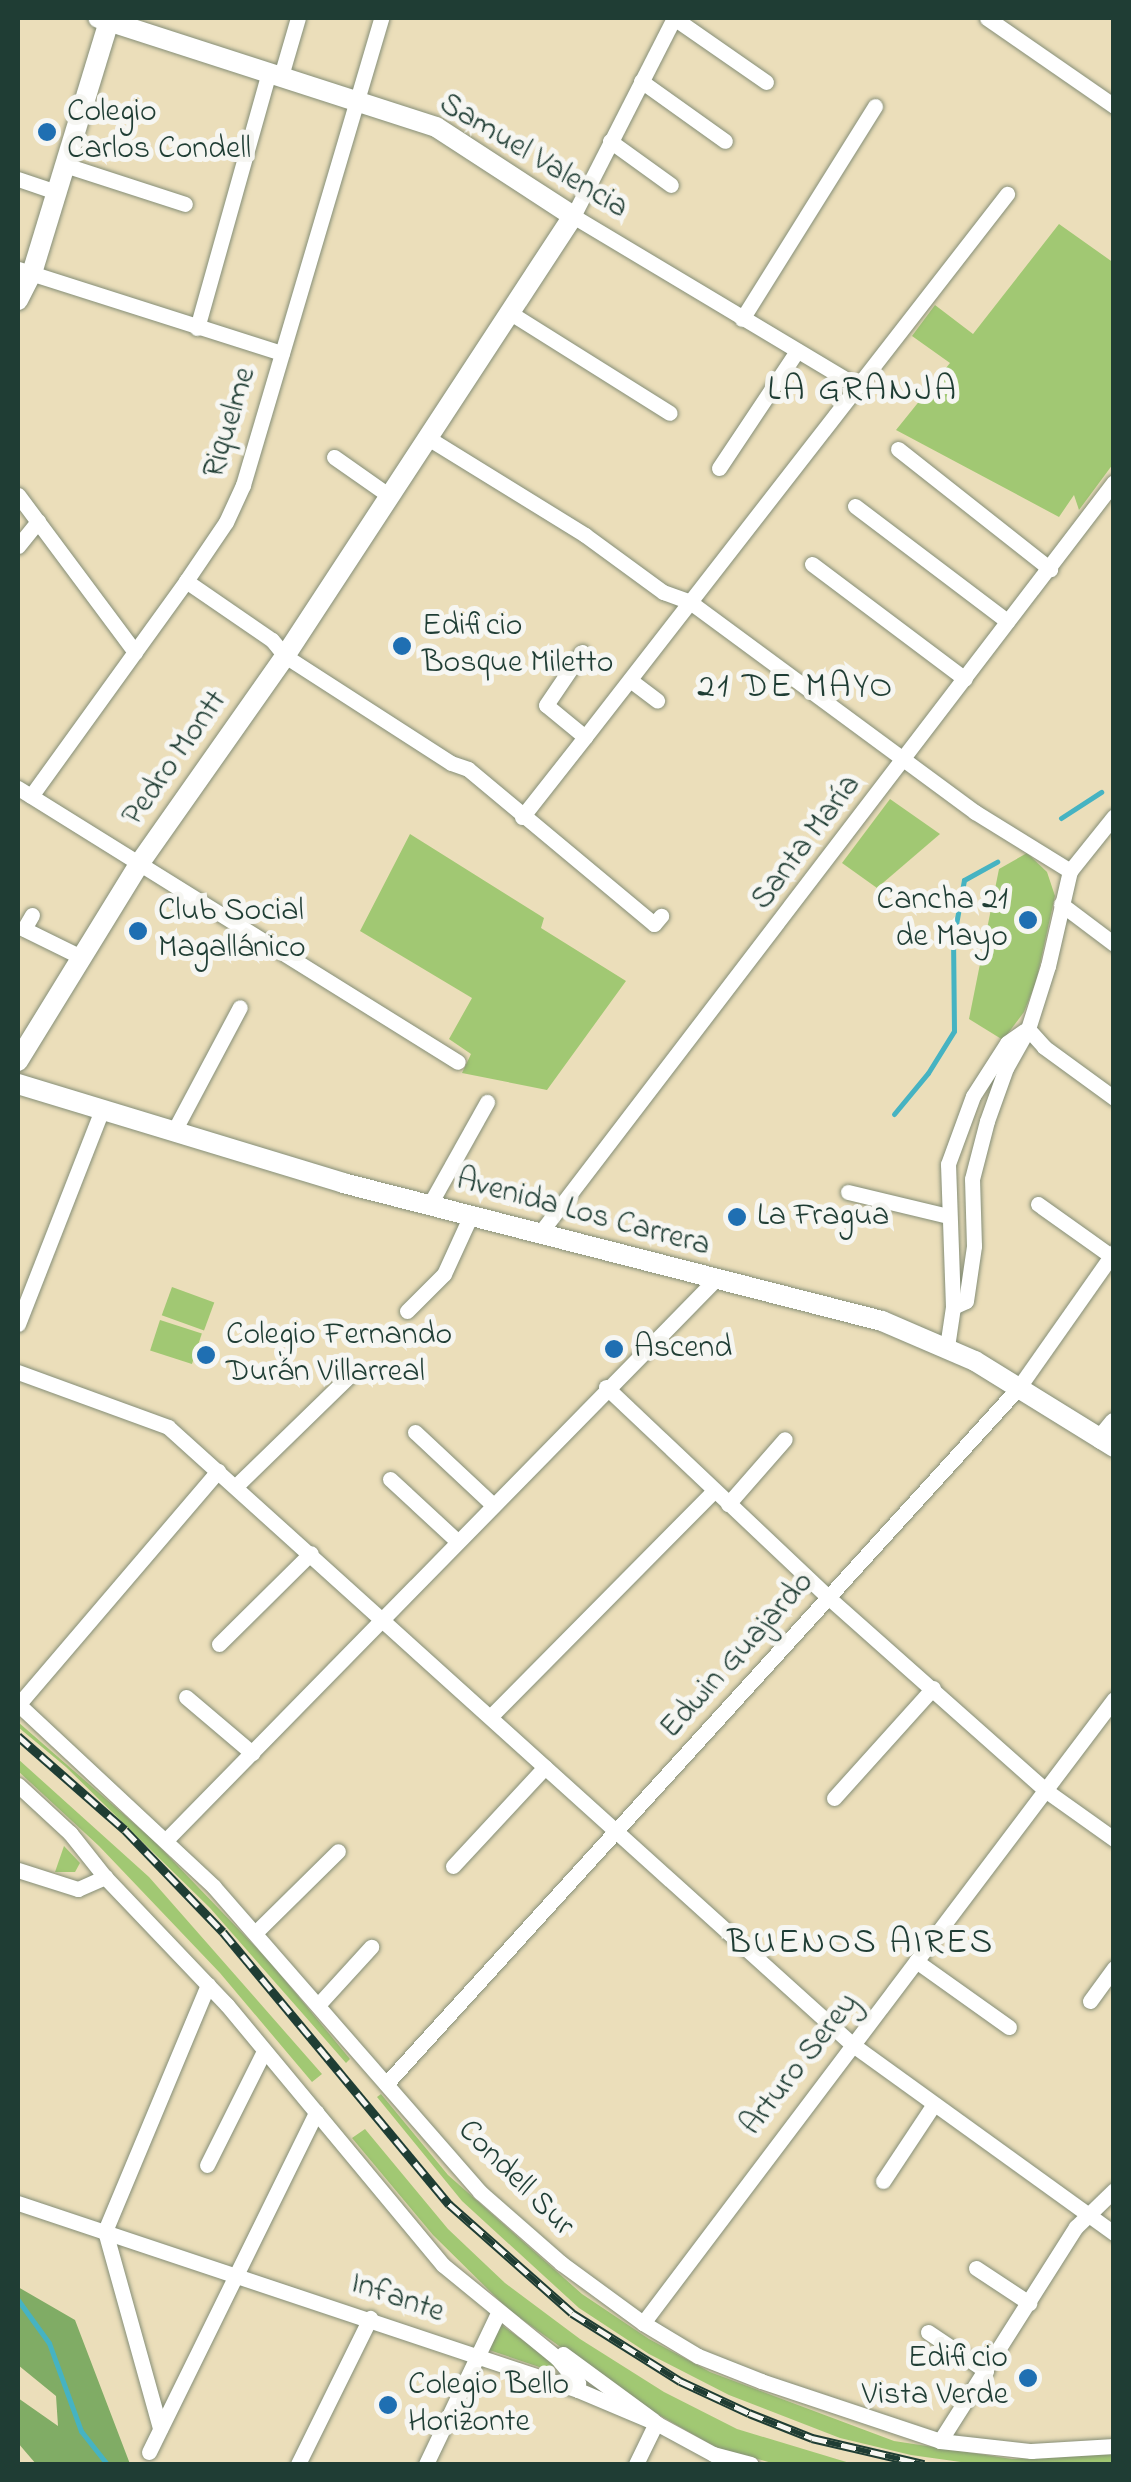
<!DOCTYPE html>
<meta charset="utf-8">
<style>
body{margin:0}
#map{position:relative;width:1131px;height:2482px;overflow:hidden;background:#ebdeba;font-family:"Indie Flower",sans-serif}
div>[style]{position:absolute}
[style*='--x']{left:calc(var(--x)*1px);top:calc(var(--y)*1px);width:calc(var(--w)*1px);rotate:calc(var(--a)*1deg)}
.green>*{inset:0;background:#a1c873;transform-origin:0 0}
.forest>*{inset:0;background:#80ac65}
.stream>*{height:5px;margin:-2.5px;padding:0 2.5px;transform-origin:2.5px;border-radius:2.5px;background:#46b3c2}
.roads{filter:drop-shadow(0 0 2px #858e77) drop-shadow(0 0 2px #858e77)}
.minor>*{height:15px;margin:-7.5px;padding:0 7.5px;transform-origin:7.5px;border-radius:7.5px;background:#fff}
.major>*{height:20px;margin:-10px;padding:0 10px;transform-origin:10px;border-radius:10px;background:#fff}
.rail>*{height:9px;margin-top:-4.5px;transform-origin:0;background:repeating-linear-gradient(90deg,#f6f6f2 0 15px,#1f3d34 0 30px);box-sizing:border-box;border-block:2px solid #1f3d34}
.dots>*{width:28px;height:28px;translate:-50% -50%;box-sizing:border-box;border:5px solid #f6f6f2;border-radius:50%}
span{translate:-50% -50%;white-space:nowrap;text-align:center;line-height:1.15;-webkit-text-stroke:10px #f6f6f2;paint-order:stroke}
.poi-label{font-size:32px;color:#1f3d34}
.left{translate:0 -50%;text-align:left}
.right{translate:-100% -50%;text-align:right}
.street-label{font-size:32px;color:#1f3d34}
.neighbourhood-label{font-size:35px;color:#1f3d34;letter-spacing:2.5px}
.frame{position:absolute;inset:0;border:20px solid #1f3d34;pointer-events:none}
</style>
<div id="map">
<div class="green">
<i style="clip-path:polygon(1059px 224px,1114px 263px,1113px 464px,1079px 510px,1074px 495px,1059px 517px,896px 430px,950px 363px,912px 336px,935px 305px,973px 334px)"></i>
<i style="clip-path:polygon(890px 799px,940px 834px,877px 888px,842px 863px)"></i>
<i style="clip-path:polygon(410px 834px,544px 918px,541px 928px,626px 981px,547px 1090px,462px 1073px,471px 1054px,449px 1039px,472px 998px,360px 931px)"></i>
<i style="clip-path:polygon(1027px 853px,1047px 872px,1055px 896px,1036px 982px,1024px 1012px,1003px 1040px,969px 1019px,999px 869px)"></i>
<i style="left:172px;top:1287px;width:45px;height:30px;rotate:20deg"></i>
<i style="left:160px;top:1320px;width:44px;height:32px;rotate:18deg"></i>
<i style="clip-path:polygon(18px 1722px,153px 1840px,270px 1962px,350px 2059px,346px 2063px,210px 1908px,66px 1767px,18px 1727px)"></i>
<i style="clip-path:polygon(18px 1759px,149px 1877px,322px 2074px,312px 2082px,220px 1973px,99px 1846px,18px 1771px)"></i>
<i style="clip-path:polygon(64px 1846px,80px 1863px,75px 1872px,55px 1872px)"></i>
<i style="clip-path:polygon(381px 2094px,448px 2175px,582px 2294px,649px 2339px,710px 2372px,894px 2441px,1012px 2459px,1113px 2454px,1113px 2464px,975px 2464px,911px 2455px,840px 2438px,729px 2395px,649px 2354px,579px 2308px,462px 2201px,377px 2097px)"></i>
<i style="clip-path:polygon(365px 2129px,448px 2229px,505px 2283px,580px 2339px,664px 2392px,737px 2429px,853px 2464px,776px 2464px,717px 2448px,640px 2404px,509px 2310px,433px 2235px,352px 2138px)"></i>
<i style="clip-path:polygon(500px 2324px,555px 2363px,551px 2371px,489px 2350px)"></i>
</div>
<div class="forest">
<i style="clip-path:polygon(18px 2287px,75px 2320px,130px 2464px,36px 2464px,18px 2443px,18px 2398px,58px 2426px,56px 2396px,18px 2365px)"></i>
</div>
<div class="stream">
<i style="--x:1061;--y:818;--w:48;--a:-33"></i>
<i style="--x:894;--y:1114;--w:53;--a:-50.3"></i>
<i style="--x:928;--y:1073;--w:49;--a:-58.2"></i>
<i style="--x:954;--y:1031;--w:90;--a:-90.6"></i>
<i style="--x:953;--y:941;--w:62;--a:-79.8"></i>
<i style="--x:964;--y:880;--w:38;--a:-29"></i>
<i style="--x:18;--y:2300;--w:53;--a:54.2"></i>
<i style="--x:49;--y:2343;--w:94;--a:70"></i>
<i style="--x:81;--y:2431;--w:42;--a:51.8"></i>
</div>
<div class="roads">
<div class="minor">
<i style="--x:674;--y:18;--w:222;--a:117"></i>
<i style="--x:573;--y:216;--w:329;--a:30.9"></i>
<i style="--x:674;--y:18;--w:112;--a:34.8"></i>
<i style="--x:987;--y:18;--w:155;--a:34.7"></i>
<i style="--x:281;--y:76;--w:60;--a:-73.7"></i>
<i style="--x:641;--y:81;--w:103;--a:35.5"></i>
<i style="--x:610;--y:141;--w:75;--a:35.8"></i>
<i style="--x:65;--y:165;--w:126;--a:18"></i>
<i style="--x:18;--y:179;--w:40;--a:18.9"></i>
<i style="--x:18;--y:269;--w:277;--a:17.7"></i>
<i style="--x:512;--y:314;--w:186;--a:32.1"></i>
<i style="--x:742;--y:319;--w:251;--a:-58"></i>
<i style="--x:197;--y:328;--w:266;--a:-74.3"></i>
<i style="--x:428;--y:438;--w:185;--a:31.7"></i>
<i style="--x:585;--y:535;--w:97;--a:36.2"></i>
<i style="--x:663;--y:592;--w:29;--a:20"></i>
<i style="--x:690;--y:602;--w:354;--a:36.4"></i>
<i style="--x:975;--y:812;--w:112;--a:31.8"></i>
<i style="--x:898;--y:449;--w:194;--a:38.3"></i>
<i style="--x:334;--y:457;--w:66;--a:35.1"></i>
<i style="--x:719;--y:468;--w:141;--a:-56.3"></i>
<i style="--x:18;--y:495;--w:196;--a:53.3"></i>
<i style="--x:855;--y:506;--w:191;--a:37.1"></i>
<i style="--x:18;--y:546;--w:32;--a:-51"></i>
<i style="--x:812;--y:564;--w:191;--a:36.9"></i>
<i style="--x:186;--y:581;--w:104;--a:34.5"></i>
<i style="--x:272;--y:640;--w:21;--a:51"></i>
<i style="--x:285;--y:656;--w:197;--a:32.8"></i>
<i style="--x:451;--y:763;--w:18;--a:19"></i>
<i style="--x:468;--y:769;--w:242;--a:39.8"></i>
<i style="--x:654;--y:924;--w:11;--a:-49"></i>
<i style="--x:630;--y:680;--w:34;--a:37"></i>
<i style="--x:585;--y:737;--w:688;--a:-52.15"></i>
<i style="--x:18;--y:788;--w:518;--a:31.91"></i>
<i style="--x:31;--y:796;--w:265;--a:-54.2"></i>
<i style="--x:186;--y:581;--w:71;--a:-55.9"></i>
<i style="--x:226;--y:522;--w:41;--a:-65.3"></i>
<i style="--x:243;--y:485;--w:487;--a:-73.5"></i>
<i style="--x:522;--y:817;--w:102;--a:-51.8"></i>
<i style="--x:585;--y:737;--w:50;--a:-140.6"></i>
<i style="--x:546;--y:705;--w:64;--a:-55.8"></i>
<i style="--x:1061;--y:904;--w:66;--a:37"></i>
<i style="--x:32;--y:915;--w:16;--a:120"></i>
<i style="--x:24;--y:929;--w:64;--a:26.2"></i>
<i style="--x:1028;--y:1029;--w:24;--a:48"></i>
<i style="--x:1044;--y:1047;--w:87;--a:36.1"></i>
<i style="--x:174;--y:1131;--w:140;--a:-62"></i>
<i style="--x:848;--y:1192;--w:103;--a:13.5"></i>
<i style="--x:430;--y:1204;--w:117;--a:-60.8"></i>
<i style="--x:1038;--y:1204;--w:90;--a:35.5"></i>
<i style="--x:540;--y:1233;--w:945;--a:-52.61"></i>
<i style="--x:953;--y:1307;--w:14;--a:-25"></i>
<i style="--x:966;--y:1301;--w:56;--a:-81.7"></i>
<i style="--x:974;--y:1246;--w:67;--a:-91.7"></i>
<i style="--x:972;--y:1179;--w:60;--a:-75.5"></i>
<i style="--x:987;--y:1121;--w:56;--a:-70.3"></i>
<i style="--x:1006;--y:1068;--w:45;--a:-60.6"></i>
<i style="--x:1028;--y:1029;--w:66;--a:-72.4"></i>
<i style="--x:1048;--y:966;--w:98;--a:-77"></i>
<i style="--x:1070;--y:871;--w:70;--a:-51.3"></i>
<i style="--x:407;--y:1311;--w:52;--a:-45"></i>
<i style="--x:444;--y:1274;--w:65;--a:-65.4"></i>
<i style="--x:18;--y:1324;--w:230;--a:-68.6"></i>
<i style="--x:947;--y:1347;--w:40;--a:-81.5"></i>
<i style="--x:953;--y:1307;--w:143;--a:-92"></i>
<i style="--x:948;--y:1164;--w:72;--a:-69.8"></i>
<i style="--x:973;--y:1096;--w:63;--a:-57.3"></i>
<i style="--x:1007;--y:1043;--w:21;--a:-35"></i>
<i style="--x:18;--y:1372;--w:160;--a:20.1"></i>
<i style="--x:168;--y:1427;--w:923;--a:42.06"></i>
<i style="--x:853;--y:2045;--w:322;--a:35.8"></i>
<i style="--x:606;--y:1387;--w:307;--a:43.4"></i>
<i style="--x:829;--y:1598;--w:289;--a:41.6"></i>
<i style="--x:1045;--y:1790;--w:85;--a:35.4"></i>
<i style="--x:415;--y:1432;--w:104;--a:43.1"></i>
<i style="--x:390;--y:1479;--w:91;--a:42.8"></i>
<i style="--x:236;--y:1486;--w:159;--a:-44.2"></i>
<i style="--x:728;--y:1504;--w:86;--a:-48.8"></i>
<i style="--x:219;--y:1644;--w:129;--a:-44.7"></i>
<i style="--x:186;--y:1697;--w:87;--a:40.3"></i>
<i style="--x:18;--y:1704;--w:268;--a:43"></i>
<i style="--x:214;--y:1887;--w:405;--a:48.9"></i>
<i style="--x:480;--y:2192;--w:108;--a:41.2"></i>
<i style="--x:561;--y:2263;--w:102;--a:36.2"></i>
<i style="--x:643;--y:2323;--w:64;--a:31"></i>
<i style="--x:698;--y:2356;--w:68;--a:21.6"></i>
<i style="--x:761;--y:2381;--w:189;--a:18.5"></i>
<i style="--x:940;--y:2441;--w:92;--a:6.3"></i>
<i style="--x:1031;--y:2451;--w:83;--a:-3.4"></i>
<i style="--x:18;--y:1705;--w:308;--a:-49.5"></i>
<i style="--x:491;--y:1716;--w:317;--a:-45.3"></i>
<i style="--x:18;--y:1785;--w:71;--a:42.7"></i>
<i style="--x:70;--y:1833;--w:56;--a:51.5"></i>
<i style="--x:105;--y:1877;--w:177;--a:46.4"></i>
<i style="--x:227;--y:2005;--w:338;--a:50.3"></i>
<i style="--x:443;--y:2265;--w:147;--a:39.2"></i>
<i style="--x:557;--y:2358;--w:33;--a:50"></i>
<i style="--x:578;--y:2383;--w:7;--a:90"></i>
<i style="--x:834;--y:1798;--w:148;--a:-48"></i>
<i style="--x:167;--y:1839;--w:783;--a:-45.57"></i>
<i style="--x:453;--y:1866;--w:135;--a:-47.1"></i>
<i style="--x:18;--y:1870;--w:63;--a:17.6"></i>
<i style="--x:78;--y:1889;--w:30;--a:-24"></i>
<i style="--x:256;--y:1932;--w:115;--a:-44.6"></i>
<i style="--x:916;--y:1961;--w:114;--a:35.4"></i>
<i style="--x:1090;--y:2001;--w:41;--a:-54"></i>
<i style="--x:318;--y:2005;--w:79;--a:-47.6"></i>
<i style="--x:386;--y:2084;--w:942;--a:-47.75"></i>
<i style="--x:1019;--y:1387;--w:165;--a:-54.9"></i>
<i style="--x:207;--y:2165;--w:127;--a:-63.4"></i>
<i style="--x:883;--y:2181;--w:92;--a:-56.5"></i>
<i style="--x:18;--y:2203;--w:590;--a:18.47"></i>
<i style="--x:578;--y:2390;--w:85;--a:22.9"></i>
<i style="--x:656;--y:2423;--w:65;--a:28.5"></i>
<i style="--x:713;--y:2454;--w:39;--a:15"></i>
<i style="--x:105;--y:2231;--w:267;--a:-67.3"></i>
<i style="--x:105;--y:2231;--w:205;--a:74.4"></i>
<i style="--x:976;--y:2268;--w:64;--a:33.4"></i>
<i style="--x:643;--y:2323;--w:782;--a:-52.95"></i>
<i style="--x:928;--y:2332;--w:70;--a:33.9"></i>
<i style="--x:563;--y:2354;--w:112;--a:36.3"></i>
<i style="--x:940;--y:2441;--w:254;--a:-57.6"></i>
<i style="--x:1076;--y:2227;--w:53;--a:-44.2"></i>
<i style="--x:149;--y:2452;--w:379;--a:-63.8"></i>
<i style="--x:298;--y:2464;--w:163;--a:-63.7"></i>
<i style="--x:426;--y:2464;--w:167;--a:-64.5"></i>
<i style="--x:636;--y:2464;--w:46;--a:-64"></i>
</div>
<div class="major">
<i style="--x:18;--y:300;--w:30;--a:-63"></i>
<i style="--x:32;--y:273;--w:267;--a:-73"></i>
<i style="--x:18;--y:1061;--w:231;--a:-58.4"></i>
<i style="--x:139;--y:864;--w:254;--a:-54.9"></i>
<i style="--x:285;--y:656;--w:526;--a:-56.79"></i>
<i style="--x:573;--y:216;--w:163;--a:-147"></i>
<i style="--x:436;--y:127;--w:355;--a:-162.1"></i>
<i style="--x:18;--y:1084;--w:340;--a:16.9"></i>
<i style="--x:343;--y:1183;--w:556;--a:14.36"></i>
<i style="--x:882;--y:1321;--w:101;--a:23.3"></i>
<i style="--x:975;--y:1361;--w:163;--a:31.7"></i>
<i style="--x:1101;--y:1439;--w:21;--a:-51"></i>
</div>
</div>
<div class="rail">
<i style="--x:18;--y:1736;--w:142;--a:41.3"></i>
<i style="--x:125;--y:1830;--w:141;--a:46.1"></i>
<i style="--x:223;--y:1932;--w:354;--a:50.3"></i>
<i style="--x:449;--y:2204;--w:164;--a:41.5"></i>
<i style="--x:572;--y:2313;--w:128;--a:32.2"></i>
<i style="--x:680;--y:2381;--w:76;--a:24.9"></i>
<i style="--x:749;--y:2413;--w:68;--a:21.6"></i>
<i style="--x:812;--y:2438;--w:115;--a:13.1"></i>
</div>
<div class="dots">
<i style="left:47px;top:132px;background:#1f6fb2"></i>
<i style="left:402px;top:646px;background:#1f6fb2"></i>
<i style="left:1028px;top:920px;background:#1f6fb2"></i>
<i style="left:138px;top:931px;background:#1f6fb2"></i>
<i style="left:737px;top:1217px;background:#1f6fb2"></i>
<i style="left:614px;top:1349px;background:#1f6fb2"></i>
<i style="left:206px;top:1355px;background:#1f6fb2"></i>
<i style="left:1028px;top:2378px;background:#1f6fb2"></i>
<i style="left:388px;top:2405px;background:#1f6fb2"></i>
</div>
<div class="poi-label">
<span class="left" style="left:67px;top:132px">Colegio<br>Carlos Condell</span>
<span class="left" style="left:422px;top:646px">Edificio<br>Bosque Miletto</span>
<span class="right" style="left:1008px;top:920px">Cancha 21<br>de Mayo</span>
<span class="left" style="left:158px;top:931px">Club Social<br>Magallánico</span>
<span class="left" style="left:757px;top:1217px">La Fragua</span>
<span class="left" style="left:226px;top:1355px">Colegio Fernando<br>Durán Villarreal</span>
<span class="left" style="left:634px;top:1349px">Ascend</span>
<span class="right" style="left:1008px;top:2378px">Edificio<br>Vista Verde</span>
<span class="left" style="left:408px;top:2405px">Colegio Bello<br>Horizonte</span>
</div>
<div class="street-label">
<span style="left:533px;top:157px;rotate:31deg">Samuel Valencia</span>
<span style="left:231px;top:423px;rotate:-73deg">Riquelme</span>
<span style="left:176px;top:759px;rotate:-55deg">Pedro Montt</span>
<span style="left:807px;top:843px;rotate:-53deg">Santa María</span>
<span style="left:583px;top:1214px;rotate:15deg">Avenida Los Carrera</span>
<span style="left:738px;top:1656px;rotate:-48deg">Edwin Guajardo</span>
<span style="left:801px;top:2065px;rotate:-52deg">Arturo Serey</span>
<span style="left:515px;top:2179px;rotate:45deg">Condell Sur</span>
<span style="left:397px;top:2299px;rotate:19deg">Infante</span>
</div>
<div class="neighbourhood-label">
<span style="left:863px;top:391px">LA GRANJA</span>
<span style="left:796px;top:688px">21 DE MAYO</span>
<span style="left:861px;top:1944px">BUENOS AIRES</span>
</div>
<div class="frame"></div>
</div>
